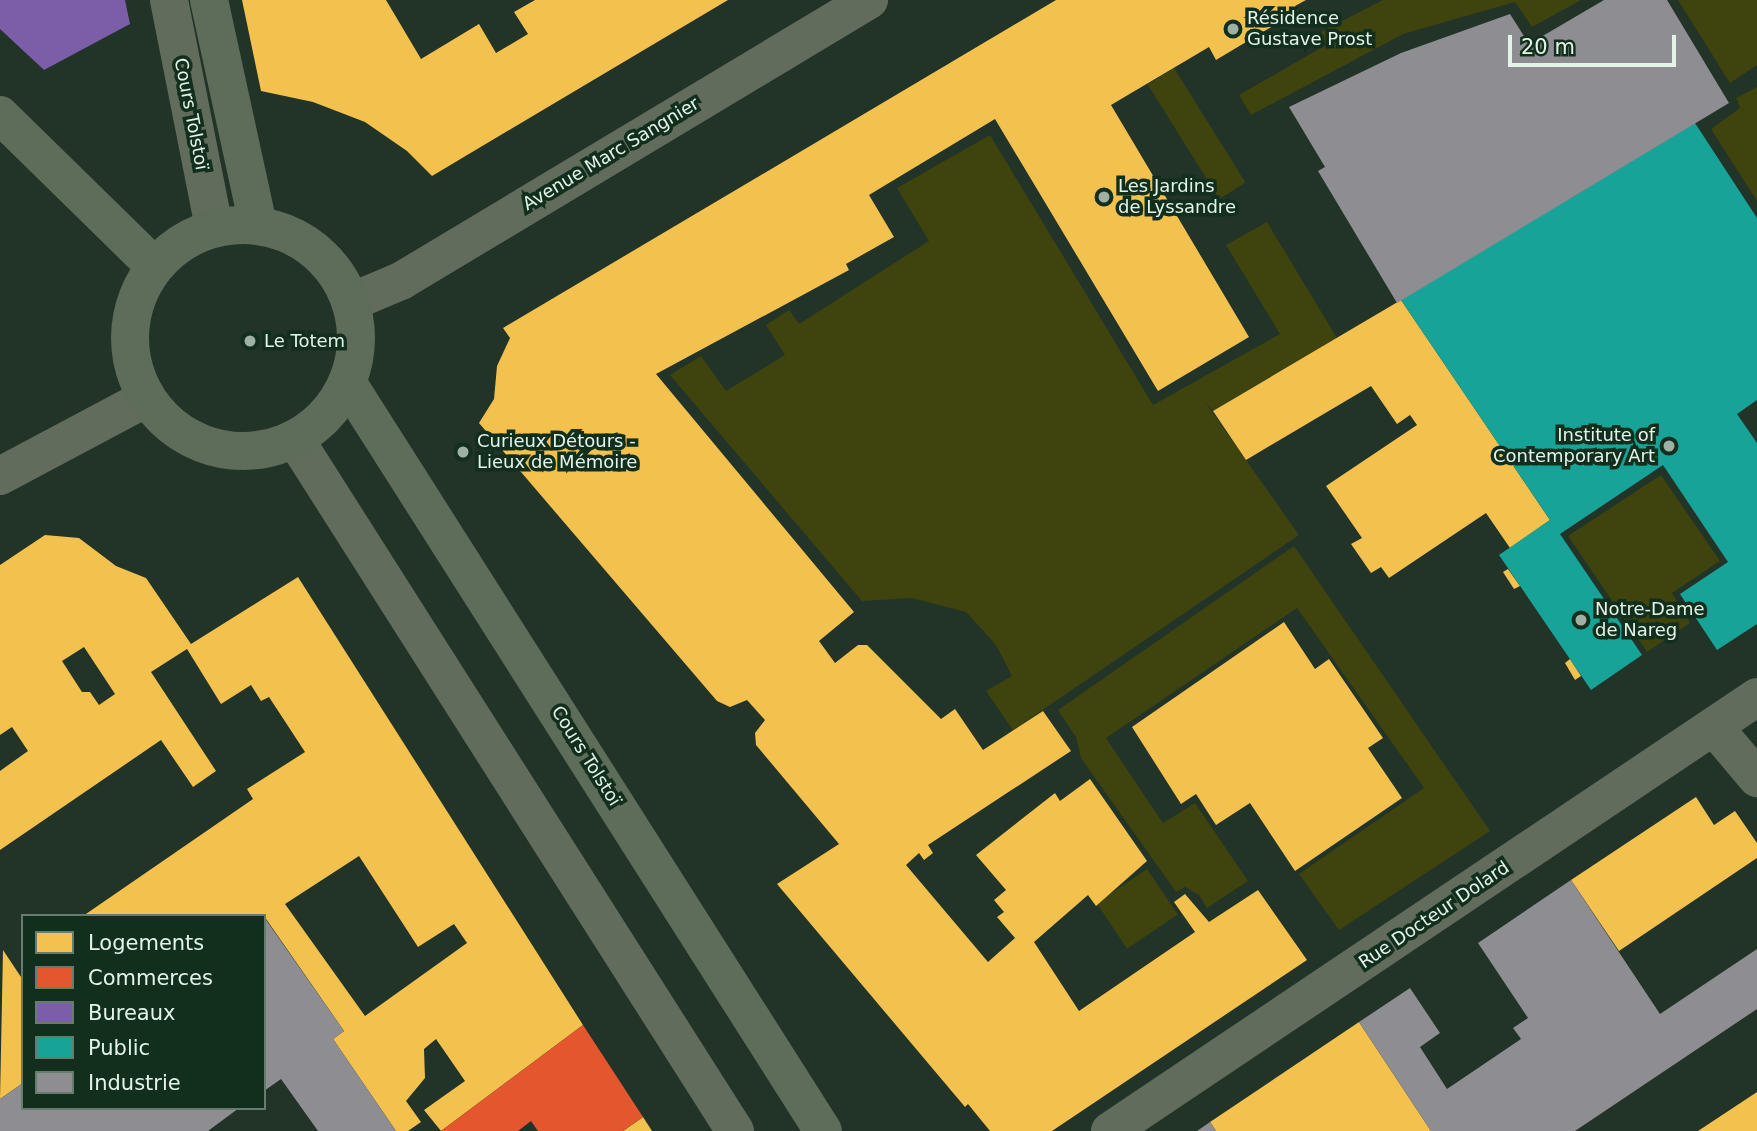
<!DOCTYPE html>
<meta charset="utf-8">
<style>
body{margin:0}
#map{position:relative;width:1757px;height:1131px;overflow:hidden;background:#223328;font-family:"DejaVu Sans",sans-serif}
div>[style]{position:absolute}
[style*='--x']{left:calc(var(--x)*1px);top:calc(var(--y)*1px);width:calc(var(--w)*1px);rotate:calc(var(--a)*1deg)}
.green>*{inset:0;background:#3f430e;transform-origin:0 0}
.homes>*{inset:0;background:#f2c14e}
.shops>*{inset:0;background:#e4572e}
.offices>*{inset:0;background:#7b5ea7}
.public>*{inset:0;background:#17a398}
.industry>*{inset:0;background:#8d8d92}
.minor>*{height:38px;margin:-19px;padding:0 19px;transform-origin:19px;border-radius:19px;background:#626c5d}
.major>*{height:38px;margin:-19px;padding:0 19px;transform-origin:19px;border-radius:19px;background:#5e6c5a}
.major>.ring{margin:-19px;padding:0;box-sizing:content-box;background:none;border:38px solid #5e6c5a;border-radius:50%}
.dots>*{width:19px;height:19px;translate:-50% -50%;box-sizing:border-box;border:4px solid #122f1d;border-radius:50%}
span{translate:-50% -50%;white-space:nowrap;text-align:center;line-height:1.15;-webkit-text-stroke:7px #122f1d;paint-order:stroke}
.poi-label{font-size:18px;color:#e3f3e7}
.left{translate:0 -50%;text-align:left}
.right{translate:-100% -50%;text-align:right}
.street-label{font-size:18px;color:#e3f3e7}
.legend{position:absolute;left:21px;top:914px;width:245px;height:196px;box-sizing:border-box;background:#122f1d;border:2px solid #667d6e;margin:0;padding:9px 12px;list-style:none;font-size:21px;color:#e3f3e7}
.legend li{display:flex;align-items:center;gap:14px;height:35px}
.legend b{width:35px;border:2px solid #667d6e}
.scale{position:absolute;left:1508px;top:35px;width:168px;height:32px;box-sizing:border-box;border:4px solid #e3f3e7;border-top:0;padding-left:9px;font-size:21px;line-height:24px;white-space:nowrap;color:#e3f3e7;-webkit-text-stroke:5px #122f1d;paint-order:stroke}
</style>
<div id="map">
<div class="green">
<i style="clip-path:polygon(1383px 0,1581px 0,1532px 27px,1515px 2px,1403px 34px,1251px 115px,1239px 95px,1326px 45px,1321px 32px)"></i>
<i style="clip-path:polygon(1678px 0,1757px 0,1757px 65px,1730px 83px)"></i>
<i style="left:1174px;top:68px;width:135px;height:31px;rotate:58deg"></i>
<i style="clip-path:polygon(1757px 87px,1757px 201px,1711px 129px,1740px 108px,1736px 98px)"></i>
<i style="clip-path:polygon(990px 135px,1153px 405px,1280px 334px,1226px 245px,1267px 222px,1337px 338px,1213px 411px,1205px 402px,1299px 535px,1013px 730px,986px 691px,1012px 676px,996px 645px,966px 612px,912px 598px,862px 601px,670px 375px,701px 356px,726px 391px,785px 355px,766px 325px,789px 310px,799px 324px,929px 241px,897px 188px)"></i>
<i style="clip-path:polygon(1661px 475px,1720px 561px,1672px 593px,1690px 623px,1647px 652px,1568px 536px)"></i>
<i style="clip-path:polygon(1294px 546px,1490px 831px,1339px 930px,1299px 874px,1424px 788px,1297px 608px,1106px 738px,1163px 823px,1195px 803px,1248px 881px,1207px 908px,1199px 895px,1185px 887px,1176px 892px,1081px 758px,1076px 737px,1058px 710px)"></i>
<i style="left:1147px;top:869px;width:55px;height:61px;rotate:56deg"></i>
</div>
<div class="homes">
<i style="clip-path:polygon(242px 0,386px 0,421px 59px,479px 24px,496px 53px,528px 34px,514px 12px,535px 0,728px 0,432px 176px,407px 151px,365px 122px,313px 102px,261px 91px)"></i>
<i style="clip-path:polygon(1056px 0,1306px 0,1295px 6px,1298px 11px,1216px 60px,1209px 47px,1111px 105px,1249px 337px,1158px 391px,995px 119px,869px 195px,894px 237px,846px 264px,849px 270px,656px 374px,854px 612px,819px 641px,835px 663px,858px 645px,867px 645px,941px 719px,955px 709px,983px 750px,1043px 711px,1071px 751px,928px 845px,933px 853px,924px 860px,919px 853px,906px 865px,988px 962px,1015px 938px,997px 917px,1004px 912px,994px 900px,1006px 890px,976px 855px,1055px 793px,1060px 801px,1090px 779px,1147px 861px,1096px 906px,1088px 895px,1034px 942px,1079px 1011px,1195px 932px,1174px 902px,1185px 894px,1209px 922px,1258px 890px,1307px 960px,1052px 1131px,990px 1131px,968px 1104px,965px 1107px,777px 884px,839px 844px,756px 745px,755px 733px,765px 720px,747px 700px,730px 707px,717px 701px,479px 423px,494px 399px,497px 366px,510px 338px,503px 328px)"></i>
<i style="clip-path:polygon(1401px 300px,1550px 520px,1510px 548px,1486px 513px,1389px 578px,1381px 567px,1371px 573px,1351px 544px,1362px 538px,1326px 486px,1417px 425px,1410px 415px,1397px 424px,1371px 386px,1246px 460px,1213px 411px)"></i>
<i style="clip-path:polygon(evenodd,45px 535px,79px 538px,116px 566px,146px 578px,191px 644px,298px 577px,583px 1025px,441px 1131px,424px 1110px,465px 1081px,436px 1039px,424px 1049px,425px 1078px,406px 1101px,421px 1122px,408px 1131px,396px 1131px,333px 1039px,344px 1031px,264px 916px,83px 916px,253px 799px,247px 789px,305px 752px,269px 697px,261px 701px,251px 685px,221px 704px,187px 649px,151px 672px,216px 771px,193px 787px,161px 740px,0 850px,0 771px,28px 751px,12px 727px,0 735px,0 565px,45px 535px,84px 647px,115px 694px,99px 705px,90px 692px,82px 692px,62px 661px,84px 647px,45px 535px,359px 856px,418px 947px,454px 924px,467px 943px,365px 1016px,285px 904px,359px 856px)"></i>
<i style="clip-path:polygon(1508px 569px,1520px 586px,1514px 589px,1503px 572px)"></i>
<i style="clip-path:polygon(1284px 622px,1315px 669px,1329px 659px,1383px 738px,1368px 748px,1402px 798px,1295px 871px,1250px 803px,1216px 825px,1196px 794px,1181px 804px,1132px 727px)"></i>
<i style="clip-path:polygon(1570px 659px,1581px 676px,1575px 680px,1565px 663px)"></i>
<i style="clip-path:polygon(1696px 797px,1714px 825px,1735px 811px,1757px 843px,1757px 858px,1619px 951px,1571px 880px)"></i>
<i style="clip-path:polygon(3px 950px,23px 980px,23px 1083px,0 1099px)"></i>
<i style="clip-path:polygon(1359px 1022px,1431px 1131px,1216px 1131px,1210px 1122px)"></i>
<i style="clip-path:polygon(1757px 1092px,1757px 1131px,1698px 1131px)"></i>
<i style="clip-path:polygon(643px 1117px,652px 1131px,623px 1131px)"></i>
</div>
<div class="shops">
<i style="clip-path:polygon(583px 1025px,643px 1117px,623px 1131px,538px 1131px,531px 1121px,518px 1131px,441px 1131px)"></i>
</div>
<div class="offices">
<i style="clip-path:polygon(0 0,125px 0,130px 24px,44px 70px,0 29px)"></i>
</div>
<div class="public">
<i style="clip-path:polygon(1695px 123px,1757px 218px,1757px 400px,1737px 414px,1757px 443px,1757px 624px,1717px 650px,1680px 594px,1728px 562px,1663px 465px,1560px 534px,1642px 655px,1591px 690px,1499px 555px,1550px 520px,1401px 300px)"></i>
</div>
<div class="industry">
<i style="clip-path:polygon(1604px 0,1667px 0,1729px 103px,1397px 303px,1318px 171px,1325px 167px,1289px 107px,1401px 53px,1510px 14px,1529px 44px)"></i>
<i style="clip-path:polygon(1571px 880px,1660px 1014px,1757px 949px,1757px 1009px,1575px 1131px,1431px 1131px,1359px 1022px,1410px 988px,1440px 1033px,1420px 1047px,1447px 1089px,1521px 1039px,1513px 1028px,1528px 1018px,1478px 943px)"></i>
<i style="clip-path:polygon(264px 917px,344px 1031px,333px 1039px,396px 1131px,318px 1131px,281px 1079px,264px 1091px)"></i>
<i style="clip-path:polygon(23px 1083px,23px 1108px,239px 1108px,208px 1131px,0 1131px,0 1099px)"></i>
<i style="clip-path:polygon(1210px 1122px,1216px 1131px,1197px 1131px)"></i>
</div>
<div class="minor">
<i style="--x:169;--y:0;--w:231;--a:78.8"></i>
<i style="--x:351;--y:302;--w:54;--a:-22.8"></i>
<i style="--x:401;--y:281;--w:546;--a:-30.98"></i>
<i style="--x:295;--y:439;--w:820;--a:57.55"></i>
<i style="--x:0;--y:476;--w:166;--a:-28"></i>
<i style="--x:1714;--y:727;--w:67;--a:49.9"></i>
<i style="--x:1110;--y:1131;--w:779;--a:-33.85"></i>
</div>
<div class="major">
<i style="--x:209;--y:0;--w:230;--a:77.7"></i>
<i style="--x:0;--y:115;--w:216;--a:44.4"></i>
<i class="ring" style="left:130px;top:225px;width:188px;height:188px"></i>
<i style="--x:347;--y:382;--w:887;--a:57.56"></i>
</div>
<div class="dots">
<i style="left:1233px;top:29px;background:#9fb0a4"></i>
<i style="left:1104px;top:197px;background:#9fb0a4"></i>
<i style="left:250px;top:341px;background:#9fb0a4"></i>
<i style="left:1669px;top:446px;background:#9fb0a4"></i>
<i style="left:463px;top:452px;background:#9fb0a4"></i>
<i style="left:1581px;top:620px;background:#9fb0a4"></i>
</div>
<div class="poi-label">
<span class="left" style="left:1247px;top:29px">Résidence<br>Gustave Prost</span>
<span class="left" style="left:1118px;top:197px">Les Jardins<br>de Lyssandre</span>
<span class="left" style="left:264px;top:341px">Le Totem</span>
<span class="right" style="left:1655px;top:446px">Institute of<br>Contemporary Art</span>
<span class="left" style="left:477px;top:452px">Curieux Détours -<br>Lieux de Mémoire</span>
<span class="left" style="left:1595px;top:620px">Notre-Dame<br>de Nareg</span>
</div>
<div class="street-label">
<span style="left:191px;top:114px;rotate:79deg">Cours Tolstoï</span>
<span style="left:611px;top:154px;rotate:-31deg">Avenue Marc Sangnier</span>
<span style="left:586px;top:756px;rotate:58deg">Cours Tolstoï</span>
<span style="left:1434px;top:915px;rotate:-34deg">Rue Docteur Dolard</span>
</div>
<ul class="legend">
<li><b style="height:19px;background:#f2c14e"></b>Logements</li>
<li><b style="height:19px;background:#e4572e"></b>Commerces</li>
<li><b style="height:19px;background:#7b5ea7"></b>Bureaux</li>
<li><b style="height:19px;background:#17a398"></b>Public</li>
<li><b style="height:19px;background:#8d8d92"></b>Industrie</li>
</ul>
<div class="scale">20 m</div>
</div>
